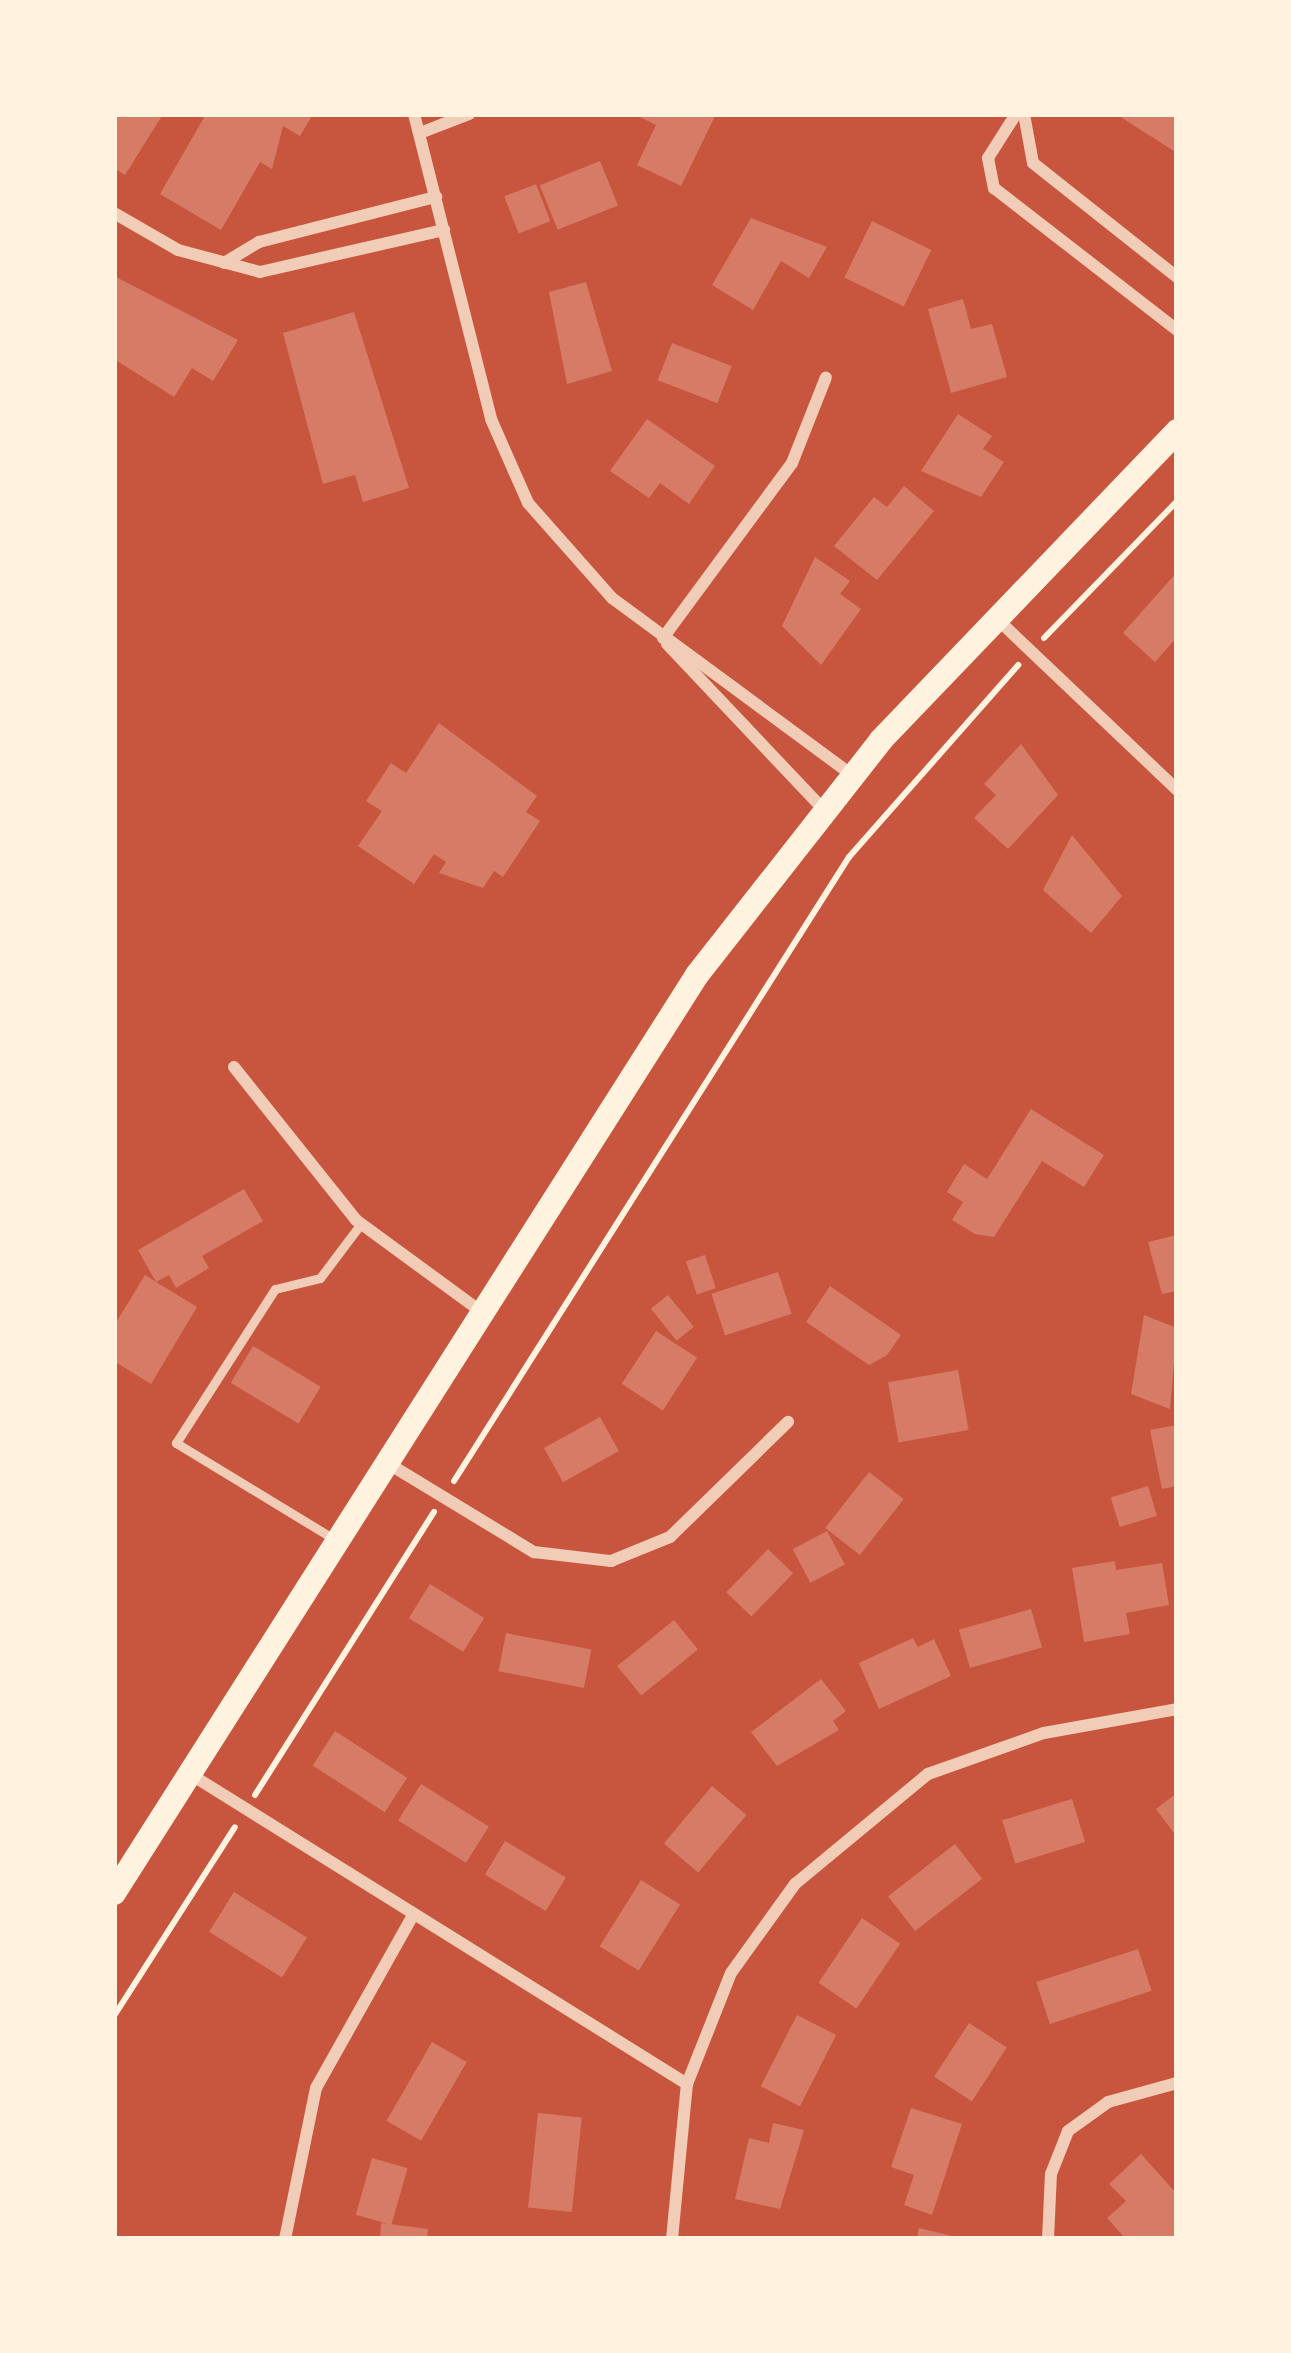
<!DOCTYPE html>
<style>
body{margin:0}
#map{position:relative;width:1291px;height:2353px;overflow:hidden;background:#c8553d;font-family:"Titillium Web",sans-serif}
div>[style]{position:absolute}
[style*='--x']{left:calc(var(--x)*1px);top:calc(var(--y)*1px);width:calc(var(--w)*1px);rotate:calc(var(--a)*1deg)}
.building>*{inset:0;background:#d67c66;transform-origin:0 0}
.path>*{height:6px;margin:-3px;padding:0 3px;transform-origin:3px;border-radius:3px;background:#fff3e0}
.service>*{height:9px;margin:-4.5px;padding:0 4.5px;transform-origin:4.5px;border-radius:4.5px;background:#f1ccb7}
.minor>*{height:12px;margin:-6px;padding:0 6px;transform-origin:6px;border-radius:6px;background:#f1ccb7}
.secondary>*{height:24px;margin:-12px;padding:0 12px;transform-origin:12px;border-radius:12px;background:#fff3e0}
span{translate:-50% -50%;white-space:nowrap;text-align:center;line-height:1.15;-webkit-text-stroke:9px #fff3e0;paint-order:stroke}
.frame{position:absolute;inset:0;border:117px solid #fff3e0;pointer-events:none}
</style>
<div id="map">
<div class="building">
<i style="clip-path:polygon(114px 114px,163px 114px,125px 175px,114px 168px)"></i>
<i style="clip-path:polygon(206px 114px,313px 114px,300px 136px,283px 126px,272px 169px,260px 162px,221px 230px,160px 194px)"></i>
<i style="clip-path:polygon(634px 114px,716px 114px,681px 186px,637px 165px,656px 125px)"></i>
<i style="clip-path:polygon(1116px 114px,1177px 114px,1177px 153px)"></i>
<i style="left:600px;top:161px;width:48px;height:65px;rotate:68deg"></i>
<i style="left:536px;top:184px;width:40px;height:34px;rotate:69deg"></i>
<i style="clip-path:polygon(751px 218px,827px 247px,809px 278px,781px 261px,753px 310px,712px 285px)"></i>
<i style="left:872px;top:221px;width:66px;height:63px;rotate:26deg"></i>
<i style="clip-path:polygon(114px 276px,238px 340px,213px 381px,192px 368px,174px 397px,114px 359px)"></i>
<i style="clip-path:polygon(586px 282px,612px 371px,567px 384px,549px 292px)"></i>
<i style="clip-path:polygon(963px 299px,971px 329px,992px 324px,1007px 377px,951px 393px,928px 309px)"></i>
<i style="clip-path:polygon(354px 312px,409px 488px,363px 502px,355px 475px,323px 484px,283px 333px)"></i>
<i style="left:672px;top:343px;width:64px;height:40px;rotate:21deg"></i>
<i style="clip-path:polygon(958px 414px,992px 436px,983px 449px,1004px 462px,981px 497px,921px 471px)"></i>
<i style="clip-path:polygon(647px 419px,715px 466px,689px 504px,660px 483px,649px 498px,610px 471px)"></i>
<i style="clip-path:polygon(904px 486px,934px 511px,877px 580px,834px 546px,874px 497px,887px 507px)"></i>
<i style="clip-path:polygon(815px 557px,850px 581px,840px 594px,861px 609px,821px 665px,782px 626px)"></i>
<i style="clip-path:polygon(1177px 572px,1177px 637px,1155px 662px,1123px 633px)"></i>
<i style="clip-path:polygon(439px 723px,537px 796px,526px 812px,540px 821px,503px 877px,494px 871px,483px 888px,439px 873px,446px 862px,434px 854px,414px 884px,358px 846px,382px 811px,366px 801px,391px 763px,406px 773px)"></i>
<i style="clip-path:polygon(1021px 744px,1058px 795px,1008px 849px,974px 818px,996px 795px,984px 784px)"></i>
<i style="clip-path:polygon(1072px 835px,1122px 896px,1091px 933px,1043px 890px)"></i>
<i style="clip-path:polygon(1031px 1109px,1104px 1155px,1084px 1187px,1042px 1161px,994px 1237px,975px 1234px,952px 1220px,963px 1202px,947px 1192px,964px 1164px,987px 1179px)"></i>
<i style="clip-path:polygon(244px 1189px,263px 1221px,202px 1256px,209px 1268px,176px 1288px,169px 1275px,156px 1282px,138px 1250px)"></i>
<i style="clip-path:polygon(1177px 1235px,1177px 1291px,1162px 1294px,1148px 1242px)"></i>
<i style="left:705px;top:1255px;width:35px;height:20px;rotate:72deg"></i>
<i style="left:778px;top:1272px;width:44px;height:70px;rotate:72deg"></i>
<i style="clip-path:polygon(145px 1275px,197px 1307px,151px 1384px,114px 1361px,114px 1326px)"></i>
<i style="clip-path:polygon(830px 1286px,901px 1335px,887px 1355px,869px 1365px,806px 1322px)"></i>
<i style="left:668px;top:1295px;width:41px;height:22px;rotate:51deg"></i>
<i style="clip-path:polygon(1144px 1315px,1177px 1328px,1170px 1409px,1131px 1394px)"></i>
<i style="left:656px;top:1331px;width:49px;height:63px;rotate:33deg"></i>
<i style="left:253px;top:1346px;width:79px;height:43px;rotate:31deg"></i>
<i style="left:958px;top:1370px;width:61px;height:71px;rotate:80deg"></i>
<i style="left:600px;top:1417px;width:39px;height:64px;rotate:61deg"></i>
<i style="clip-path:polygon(1177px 1425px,1177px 1486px,1162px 1489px,1150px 1430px)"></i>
<i style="left:869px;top:1472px;width:44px;height:71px;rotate:38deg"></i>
<i style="left:1148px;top:1486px;width:31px;height:39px;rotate:73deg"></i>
<i style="left:827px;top:1531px;width:38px;height:39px;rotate:62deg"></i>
<i style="left:768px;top:1549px;width:35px;height:60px;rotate:44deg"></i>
<i style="clip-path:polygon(1115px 1561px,1116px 1570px,1162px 1563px,1169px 1605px,1126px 1613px,1130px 1634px,1084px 1642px,1072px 1568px)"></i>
<i style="left:430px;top:1584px;width:64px;height:40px;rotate:32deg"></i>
<i style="left:1031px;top:1609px;width:40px;height:75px;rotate:74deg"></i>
<i style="left:674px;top:1620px;width:38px;height:73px;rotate:51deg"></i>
<i style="left:506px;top:1633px;width:87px;height:39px;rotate:11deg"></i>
<i style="clip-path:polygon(913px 1638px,918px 1647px,934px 1639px,951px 1676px,879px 1709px,859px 1663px)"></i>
<i style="clip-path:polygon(821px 1679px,846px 1711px,833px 1721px,839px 1730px,777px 1766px,751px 1732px)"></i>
<i style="left:335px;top:1731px;width:86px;height:41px;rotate:33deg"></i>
<i style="left:421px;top:1784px;width:80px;height:43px;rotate:32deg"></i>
<i style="left:712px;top:1786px;width:45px;height:75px;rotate:40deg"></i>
<i style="clip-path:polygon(1177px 1793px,1177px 1830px,1174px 1833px,1156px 1809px)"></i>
<i style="left:1072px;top:1799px;width:45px;height:73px;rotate:73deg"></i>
<i style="left:505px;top:1841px;width:71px;height:39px;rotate:31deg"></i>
<i style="left:955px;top:1844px;width:44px;height:85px;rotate:52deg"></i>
<i style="left:641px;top:1880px;width:46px;height:78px;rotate:32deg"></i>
<i style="left:234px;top:1892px;width:86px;height:47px;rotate:32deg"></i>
<i style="left:862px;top:1918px;width:46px;height:78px;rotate:34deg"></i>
<i style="left:1138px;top:1949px;width:44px;height:107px;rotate:72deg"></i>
<i style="left:797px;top:2015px;width:44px;height:80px;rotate:27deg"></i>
<i style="left:969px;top:2023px;width:45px;height:64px;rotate:33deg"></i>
<i style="left:432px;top:2042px;width:40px;height:91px;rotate:30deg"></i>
<i style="clip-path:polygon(911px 2108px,962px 2124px,932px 2215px,904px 2205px,914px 2175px,891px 2167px)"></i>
<i style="left:538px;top:2113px;width:44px;height:95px;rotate:6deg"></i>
<i style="clip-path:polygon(773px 2123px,804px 2130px,780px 2209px,735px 2199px,749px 2138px,769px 2143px)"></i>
<i style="clip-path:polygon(1141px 2154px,1177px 2194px,1174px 2239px,1126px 2239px,1107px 2218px,1126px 2201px,1109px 2184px)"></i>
<i style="left:372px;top:2158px;width:37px;height:59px;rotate:16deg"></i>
<i style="clip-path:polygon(381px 2223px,428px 2229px,427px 2239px,380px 2239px)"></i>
<i style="clip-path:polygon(919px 2228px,956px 2237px,956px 2239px,917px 2239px)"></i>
</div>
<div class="path">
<i style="--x:1044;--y:638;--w:191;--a:-45.8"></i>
<i style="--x:454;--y:1481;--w:739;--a:-57.67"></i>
<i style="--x:849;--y:857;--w:256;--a:-48.6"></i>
<i style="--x:255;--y:1795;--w:335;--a:-57.7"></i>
<i style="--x:114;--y:2016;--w:224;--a:-57.4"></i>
</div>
<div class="service">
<i style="--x:334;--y:1539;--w:185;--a:-148.7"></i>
<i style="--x:176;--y:1443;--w:183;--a:-57.3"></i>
<i style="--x:275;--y:1289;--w:46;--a:-13.7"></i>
<i style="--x:320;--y:1278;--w:66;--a:-53"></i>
</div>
<div class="minor">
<i style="--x:414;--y:114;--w:315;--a:75.8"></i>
<i style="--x:491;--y:419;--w:92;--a:66.2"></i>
<i style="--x:528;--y:503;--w:127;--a:48.5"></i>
<i style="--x:612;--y:598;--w:298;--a:36.4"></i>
<i style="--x:1016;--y:114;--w:52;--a:122.5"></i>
<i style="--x:988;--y:158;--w:31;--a:79"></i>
<i style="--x:994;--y:188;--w:232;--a:37.8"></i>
<i style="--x:1024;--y:114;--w:50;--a:79.6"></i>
<i style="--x:1033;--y:163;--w:184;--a:38.4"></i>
<i style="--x:420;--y:133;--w:53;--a:-21.2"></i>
<i style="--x:114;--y:213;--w:74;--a:30"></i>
<i style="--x:178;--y:250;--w:85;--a:15"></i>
<i style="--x:260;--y:272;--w:189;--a:-12.9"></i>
<i style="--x:224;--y:263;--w:41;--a:-31"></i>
<i style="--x:259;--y:242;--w:183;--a:-14.3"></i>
<i style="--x:995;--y:617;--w:251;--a:43.5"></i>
<i style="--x:663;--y:638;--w:217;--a:-53.6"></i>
<i style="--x:792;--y:463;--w:92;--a:-68.4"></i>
<i style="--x:667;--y:644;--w:227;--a:46.6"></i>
<i style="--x:234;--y:1067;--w:196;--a:51.4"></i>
<i style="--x:356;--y:1220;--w:157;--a:36.2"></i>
<i style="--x:389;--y:1464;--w:170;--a:31.3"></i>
<i style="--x:534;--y:1552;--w:78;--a:6.7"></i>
<i style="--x:611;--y:1561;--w:64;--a:-22.1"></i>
<i style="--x:670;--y:1537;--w:165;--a:-44.3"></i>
<i style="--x:190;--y:1774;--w:586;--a:31.95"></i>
<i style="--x:285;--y:2239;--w:154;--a:-78.4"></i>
<i style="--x:316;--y:2088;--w:198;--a:-60.7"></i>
<i style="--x:672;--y:2239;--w:156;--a:-84.5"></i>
<i style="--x:687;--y:2084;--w:119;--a:-68.4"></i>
<i style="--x:731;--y:1973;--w:110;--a:-54.3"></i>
<i style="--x:795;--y:1884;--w:173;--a:-39.6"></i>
<i style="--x:928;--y:1774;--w:123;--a:-19.5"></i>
<i style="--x:1044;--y:1733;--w:135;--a:-10.2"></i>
<i style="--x:1048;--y:2239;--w:65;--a:-87.4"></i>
<i style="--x:1051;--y:2174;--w:46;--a:-68.4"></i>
<i style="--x:1068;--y:2131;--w:49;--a:-35.9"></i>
<i style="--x:1108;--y:2102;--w:72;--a:-15.4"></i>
</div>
<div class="secondary">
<i style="--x:114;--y:1893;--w:1087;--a:-57.58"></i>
<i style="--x:697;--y:975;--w:298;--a:-51.9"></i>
<i style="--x:881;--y:740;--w:428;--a:-46.2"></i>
</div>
<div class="frame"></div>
</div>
